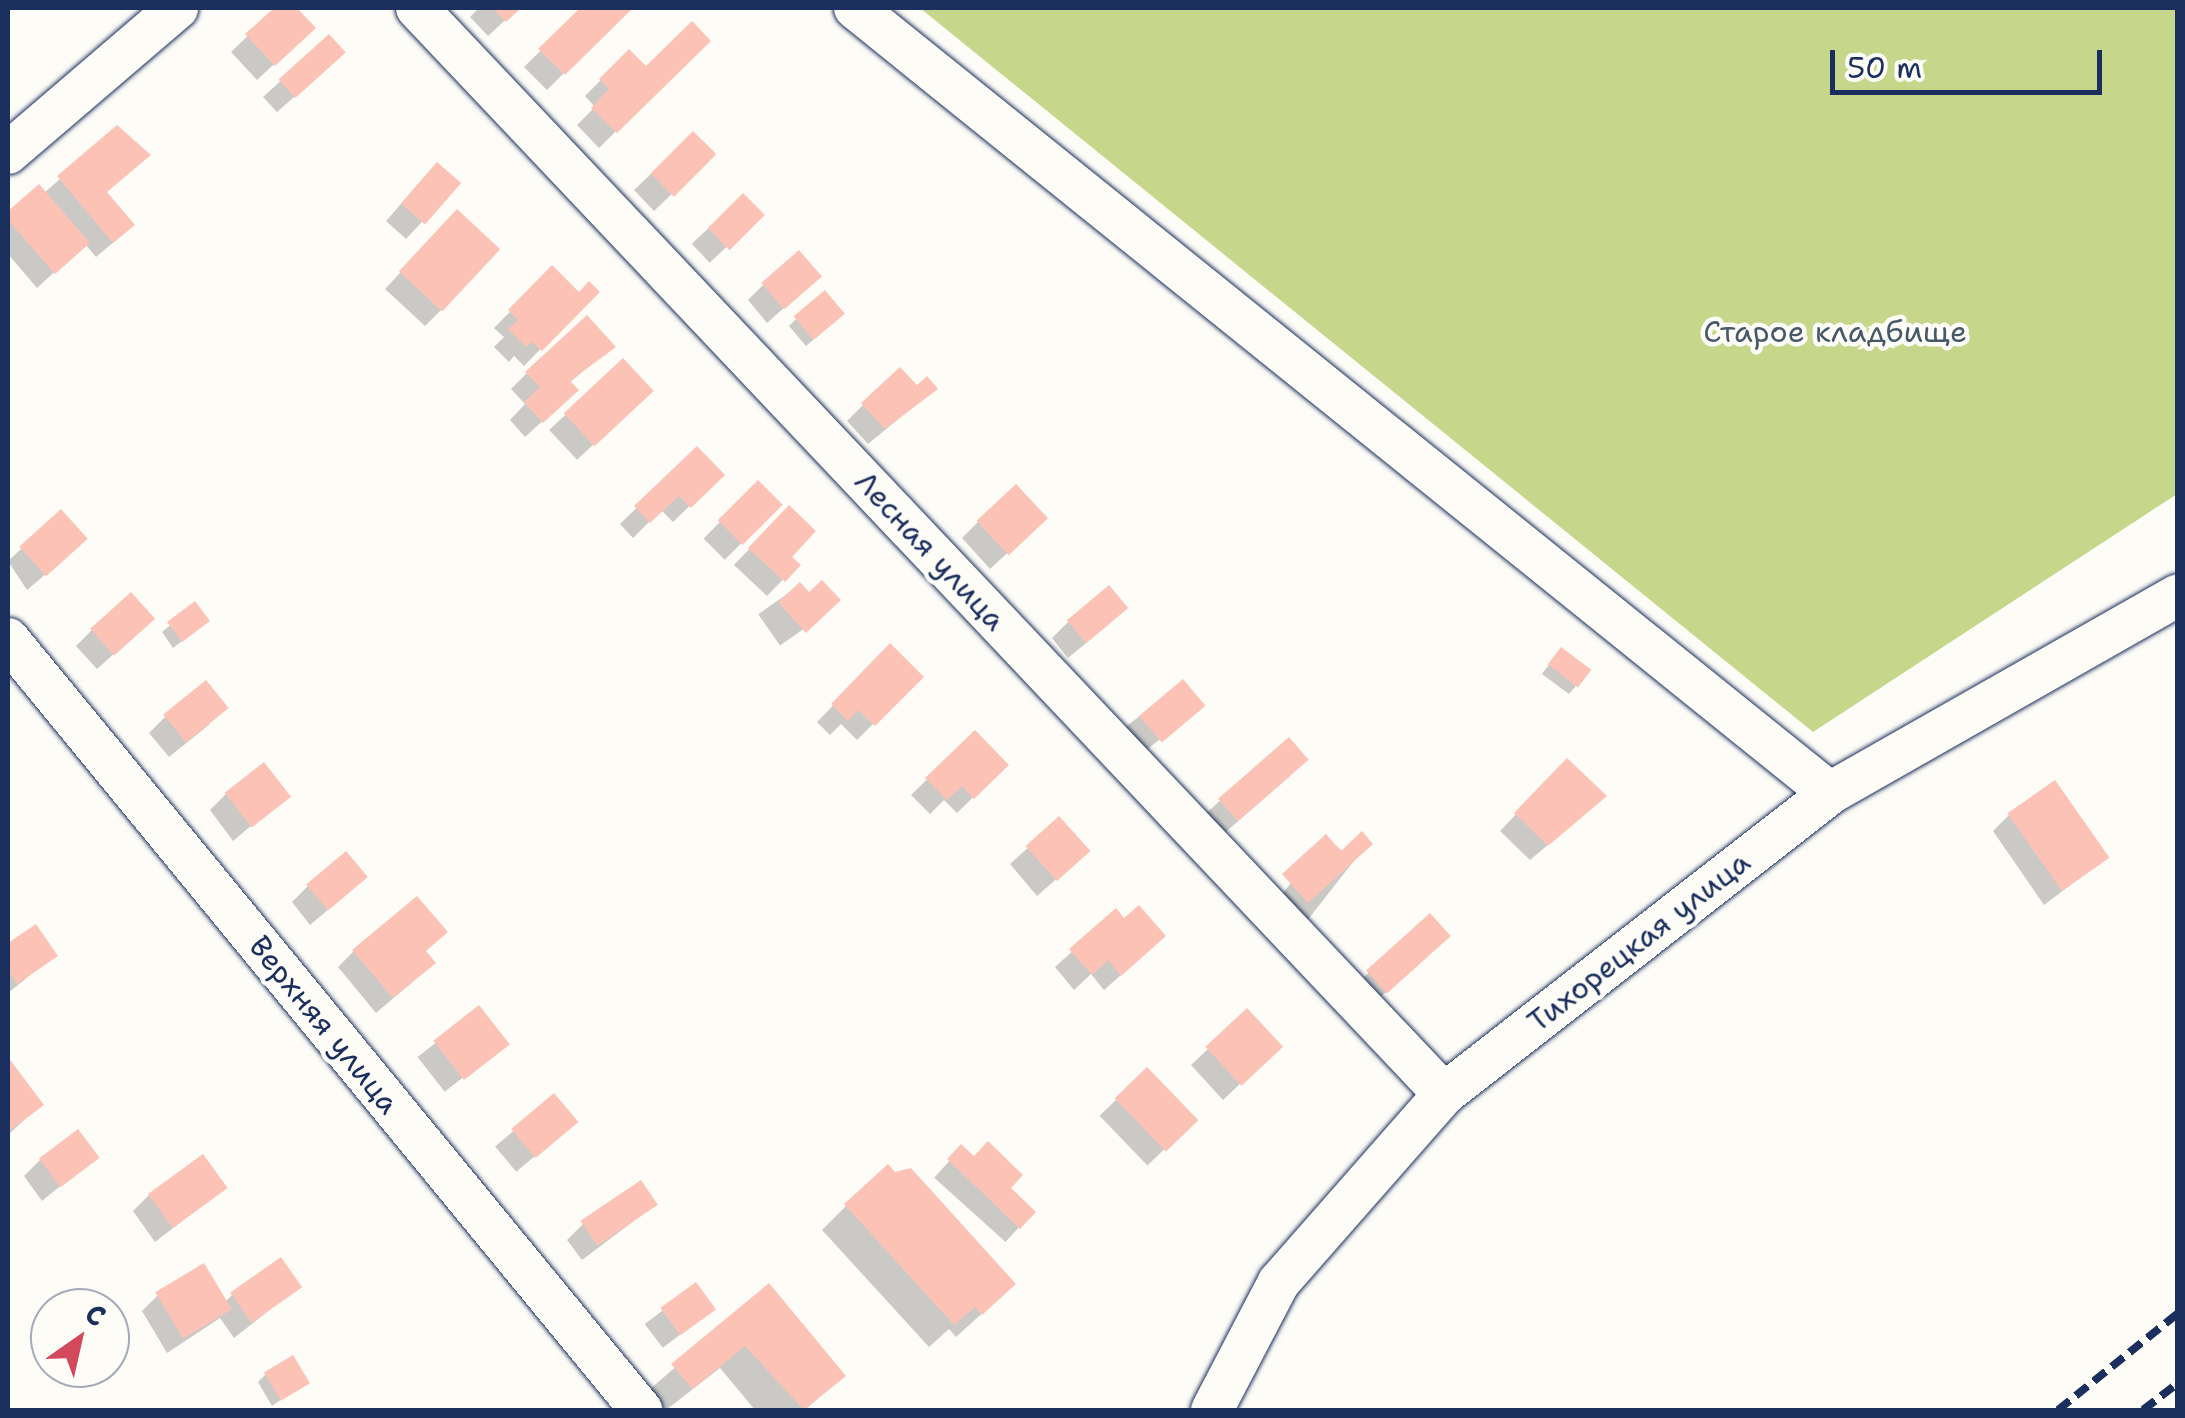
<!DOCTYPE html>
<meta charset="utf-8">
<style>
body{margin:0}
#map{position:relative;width:2185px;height:1418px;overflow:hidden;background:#fdfcf7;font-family:"Shantell Sans",sans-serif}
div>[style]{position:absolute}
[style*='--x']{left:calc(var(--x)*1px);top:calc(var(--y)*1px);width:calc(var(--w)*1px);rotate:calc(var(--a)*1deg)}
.green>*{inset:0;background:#c6d68a}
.shadow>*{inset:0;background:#0003;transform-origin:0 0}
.building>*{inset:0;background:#fdc2b6;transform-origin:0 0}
.roads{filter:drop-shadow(0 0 2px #1b2f5e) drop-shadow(0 0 2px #1b2f5e)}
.minor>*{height:42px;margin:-21px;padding:0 21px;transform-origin:21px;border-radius:21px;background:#fdfcf7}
.rail>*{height:8px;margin-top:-4px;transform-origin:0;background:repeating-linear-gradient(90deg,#1b2f5e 0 15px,transparent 0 23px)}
span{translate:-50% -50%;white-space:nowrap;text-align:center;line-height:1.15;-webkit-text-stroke:9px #fdfcf7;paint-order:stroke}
.park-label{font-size:30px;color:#465969}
.street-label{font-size:30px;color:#1b2f5e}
.frame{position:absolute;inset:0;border:10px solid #1b2f5e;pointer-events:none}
.north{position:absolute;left:30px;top:1288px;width:100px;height:100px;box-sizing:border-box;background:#fdfcf7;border:2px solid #a3aaba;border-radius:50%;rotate:34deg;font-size:28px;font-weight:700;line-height:40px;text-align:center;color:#1b2f5e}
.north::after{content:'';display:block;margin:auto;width:35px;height:45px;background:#d1495b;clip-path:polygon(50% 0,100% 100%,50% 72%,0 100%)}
.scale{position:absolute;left:1830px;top:50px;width:272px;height:45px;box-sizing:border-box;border:5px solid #1b2f5e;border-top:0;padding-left:12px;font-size:30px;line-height:35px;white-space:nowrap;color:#1b2f5e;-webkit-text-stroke:8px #fdfcf7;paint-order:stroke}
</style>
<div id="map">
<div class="green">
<i style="clip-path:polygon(920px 8px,2177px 8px,2177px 494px,1813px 732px)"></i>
</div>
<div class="shadow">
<i style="clip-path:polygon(277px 8px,294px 8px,313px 28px,257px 80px,231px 52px)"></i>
<i style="clip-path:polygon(479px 8px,518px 8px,488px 36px,470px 17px)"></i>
<i style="clip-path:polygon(584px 8px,629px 8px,547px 90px,524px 67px)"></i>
<i style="clip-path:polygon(329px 37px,326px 69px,277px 112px,263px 97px)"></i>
<i style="clip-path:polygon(707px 41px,599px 148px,577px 125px,595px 107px,585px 96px,629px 52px,646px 70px)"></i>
<i style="clip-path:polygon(117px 129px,147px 155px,105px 193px,115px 241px,96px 257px,85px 244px,37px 288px,8px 254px,8px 214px,39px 187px,44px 193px)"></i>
<i style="clip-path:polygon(693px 134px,697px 170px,654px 211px,634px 190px)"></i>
<i style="clip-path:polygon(421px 181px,457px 184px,406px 239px,386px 221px)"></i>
<i style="left:743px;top:196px;width:26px;height:70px;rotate:47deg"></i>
<i style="clip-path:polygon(441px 229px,441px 310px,425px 326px,385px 289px)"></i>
<i style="clip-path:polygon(552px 269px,579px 295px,596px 292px,524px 366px,514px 356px,509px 362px,494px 347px,504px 337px,494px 328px)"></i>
<i style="clip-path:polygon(764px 284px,802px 292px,767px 323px,748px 300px)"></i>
<i style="clip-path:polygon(796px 319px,835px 321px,806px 346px,789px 326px)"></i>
<i style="clip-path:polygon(612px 347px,569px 383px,559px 406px,525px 437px,510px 420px,525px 404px,511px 389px,527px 373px)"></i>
<i style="left:623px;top:361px;width:41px;height:101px;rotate:47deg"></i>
<i style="clip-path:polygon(917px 389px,935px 389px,868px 444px,847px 421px,863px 405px)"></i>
<i style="clip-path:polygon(697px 449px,722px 475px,673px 522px,661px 510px,633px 538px,620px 524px)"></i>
<i style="left:758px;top:484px;width:30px;height:77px;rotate:45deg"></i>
<i style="clip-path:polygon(61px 512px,68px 555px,27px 590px,8px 561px)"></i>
<i style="clip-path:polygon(978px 522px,1028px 534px,990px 569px,962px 538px)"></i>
<i style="clip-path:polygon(773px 524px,797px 565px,767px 596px,734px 565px)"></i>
<i style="left:800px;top:585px;width:38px;height:51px;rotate:55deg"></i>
<i style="clip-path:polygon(195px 605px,199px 628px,173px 648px,162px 632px)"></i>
<i style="clip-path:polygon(1068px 622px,1109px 624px,1068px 658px,1052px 638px)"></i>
<i style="clip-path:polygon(92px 630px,135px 635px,97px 669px,76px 646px)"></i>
<i style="clip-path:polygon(890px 647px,920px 677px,857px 740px,841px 724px,830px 735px,817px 722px)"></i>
<i style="clip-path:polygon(1554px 658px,1576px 686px,1569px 694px,1542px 674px)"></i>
<i style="left:1183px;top:682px;width:31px;height:77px;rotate:52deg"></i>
<i style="clip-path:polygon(165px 717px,210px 724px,169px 757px,149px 733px)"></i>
<i style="clip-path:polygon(975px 733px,1006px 765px,957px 813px,944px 800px,930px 814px,911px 795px)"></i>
<i style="clip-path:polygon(1288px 740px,1290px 776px,1221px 836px,1203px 816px)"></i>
<i style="clip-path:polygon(1567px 761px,1587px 812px,1530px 860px,1500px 831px)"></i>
<i style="clip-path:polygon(226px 794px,287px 796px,233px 841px,210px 810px)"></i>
<i style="clip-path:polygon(2009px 815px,2106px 858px,2044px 905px,1993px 831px)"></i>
<i style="clip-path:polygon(1059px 820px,1070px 867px,1037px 896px,1010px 864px)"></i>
<i style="left:1326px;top:838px;width:36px;height:80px;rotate:38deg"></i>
<i style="clip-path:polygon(308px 886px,348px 893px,310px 925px,292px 902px)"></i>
<i style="clip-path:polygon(1116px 912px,1147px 952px,1104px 990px,1091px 974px,1074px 990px,1055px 967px)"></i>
<i style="clip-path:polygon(1430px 917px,1431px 952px,1369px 1007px,1352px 988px)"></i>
<i style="clip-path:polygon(35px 928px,54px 956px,8px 993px,8px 946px)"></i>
<i style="clip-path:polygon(354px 951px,424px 952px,416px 979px,376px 1013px,338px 967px)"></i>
<i style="left:479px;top:1009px;width:44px;height:78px;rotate:52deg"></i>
<i style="clip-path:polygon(1247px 1012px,1263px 1062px,1223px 1100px,1191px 1065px)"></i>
<i style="clip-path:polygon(8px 1061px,41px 1104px,8px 1135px)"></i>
<i style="left:1147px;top:1070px;width:69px;height:66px;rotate:46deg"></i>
<i style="left:554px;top:1097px;width:33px;height:77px;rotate:50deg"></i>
<i style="left:961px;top:1148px;width:96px;height:40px;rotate:42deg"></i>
<i style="clip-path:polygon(96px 1157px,42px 1201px,24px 1176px,40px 1160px)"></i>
<i style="clip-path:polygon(225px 1188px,155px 1242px,133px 1211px,149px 1195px)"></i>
<i style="clip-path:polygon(655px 1205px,582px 1260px,567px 1240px,583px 1224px)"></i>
<i style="clip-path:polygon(846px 1206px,988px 1308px,956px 1337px,949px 1329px,929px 1347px,822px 1230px)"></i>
<i style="left:695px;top:1286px;width:30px;height:63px;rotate:53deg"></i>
<i style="clip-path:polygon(769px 1286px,843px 1375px,805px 1410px,755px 1410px,720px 1368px,666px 1410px,649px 1390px)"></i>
<i style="clip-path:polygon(299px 1287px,234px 1338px,220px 1318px,167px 1353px,142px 1311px,158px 1295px,225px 1302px,232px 1295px)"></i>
<i style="clip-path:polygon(265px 1375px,306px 1382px,272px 1406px,258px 1382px)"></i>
</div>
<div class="building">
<i style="clip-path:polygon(274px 8px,297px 8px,316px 28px,275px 66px,245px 34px)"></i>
<i style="clip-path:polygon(492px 8px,521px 8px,506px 22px)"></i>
<i style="clip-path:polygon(580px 8px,633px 8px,565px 75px,538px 49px)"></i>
<i style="clip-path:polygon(692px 21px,711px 41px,617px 133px,591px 108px,609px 89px,599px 79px,629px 49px,646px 66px)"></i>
<i style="left:329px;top:34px;width:25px;height:68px;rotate:48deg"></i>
<i style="clip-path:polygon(117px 125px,151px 155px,107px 192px,135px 225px,113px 243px,57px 176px)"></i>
<i style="left:693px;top:131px;width:33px;height:60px;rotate:45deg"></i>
<i style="left:437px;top:162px;width:32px;height:55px;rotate:41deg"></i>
<i style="clip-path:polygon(39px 184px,90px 243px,55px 274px,8px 220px,8px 211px)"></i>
<i style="left:743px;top:193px;width:31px;height:50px;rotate:45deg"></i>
<i style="left:457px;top:209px;width:59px;height:85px;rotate:43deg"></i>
<i style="left:799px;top:250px;width:35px;height:50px;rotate:49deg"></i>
<i style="clip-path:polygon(552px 265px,579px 292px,589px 281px,600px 292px,542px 351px,532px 342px,526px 347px,508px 329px,518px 320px,508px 310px)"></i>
<i style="left:825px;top:290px;width:31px;height:41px;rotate:50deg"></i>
<i style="clip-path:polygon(587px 315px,616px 347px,570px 381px,579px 390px,543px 423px,524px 402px,540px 387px,525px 372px)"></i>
<i style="left:623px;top:358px;width:45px;height:81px;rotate:47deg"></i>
<i style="clip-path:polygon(900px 367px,917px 385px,927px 376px,938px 389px,885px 429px,861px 403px)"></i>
<i style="clip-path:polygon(697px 446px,725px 475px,691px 508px,679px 496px,650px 523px,634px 506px)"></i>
<i style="left:758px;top:480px;width:35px;height:57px;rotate:45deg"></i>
<i style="left:1016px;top:484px;width:47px;height:54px;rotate:47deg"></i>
<i style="clip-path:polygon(789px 505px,816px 531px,792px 557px,801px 565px,785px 582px,748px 548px)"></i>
<i style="left:61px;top:509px;width:40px;height:56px;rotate:48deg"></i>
<i style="clip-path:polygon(822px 580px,841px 600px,806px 633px,778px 602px,800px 582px,809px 592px)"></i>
<i style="left:1109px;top:585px;width:30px;height:55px;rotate:50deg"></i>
<i style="left:131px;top:592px;width:36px;height:55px;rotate:48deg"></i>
<i style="left:195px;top:601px;width:25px;height:35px;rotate:53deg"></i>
<i style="clip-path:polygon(890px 643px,924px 677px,875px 726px,858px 710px,848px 721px,831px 704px)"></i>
<i style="left:1561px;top:647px;width:38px;height:22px;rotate:37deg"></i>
<i style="left:1183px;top:679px;width:35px;height:57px;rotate:50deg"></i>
<i style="left:206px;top:680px;width:36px;height:55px;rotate:51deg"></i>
<i style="clip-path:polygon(975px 730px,1009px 765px,974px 799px,962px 786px,947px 800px,925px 778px)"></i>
<i style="left:1289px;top:737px;width:30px;height:94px;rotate:49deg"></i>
<i style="clip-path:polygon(1567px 758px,1607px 796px,1548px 846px,1514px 813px)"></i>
<i style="left:264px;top:762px;width:44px;height:50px;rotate:52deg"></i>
<i style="left:2055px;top:780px;width:95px;height:58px;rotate:55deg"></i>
<i style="left:1059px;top:816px;width:47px;height:45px;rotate:48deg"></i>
<i style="clip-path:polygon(1362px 831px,1373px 844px,1308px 903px,1282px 874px,1326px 834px,1341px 851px)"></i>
<i style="left:346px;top:851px;width:34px;height:52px;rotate:50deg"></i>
<i style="clip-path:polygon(417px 896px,448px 932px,426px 951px,436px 963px,393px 998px,352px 950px)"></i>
<i style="clip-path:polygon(1139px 905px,1166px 936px,1121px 976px,1108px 960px,1092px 975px,1069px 949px,1116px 908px,1124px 918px)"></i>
<i style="left:1430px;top:913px;width:31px;height:86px;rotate:48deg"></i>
<i style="clip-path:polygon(36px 924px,58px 956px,17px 984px,8px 970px,8px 943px)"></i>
<i style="left:479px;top:1005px;width:50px;height:58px;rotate:52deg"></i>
<i style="left:1247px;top:1008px;width:53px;height:57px;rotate:47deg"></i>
<i style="clip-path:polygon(8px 1057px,44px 1105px,8px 1132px)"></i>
<i style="left:1147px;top:1067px;width:74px;height:45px;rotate:46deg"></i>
<i style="left:554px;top:1093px;width:38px;height:56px;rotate:50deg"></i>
<i style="left:78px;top:1129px;width:36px;height:49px;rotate:53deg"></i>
<i style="clip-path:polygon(988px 1141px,1023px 1175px,1011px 1188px,1036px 1212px,1020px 1229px,947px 1159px,961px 1144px,974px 1156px)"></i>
<i style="left:203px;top:1154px;width:42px;height:68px;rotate:54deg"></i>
<i style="clip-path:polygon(888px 1164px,895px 1172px,911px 1168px,1016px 1284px,982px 1315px,975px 1307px,954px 1325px,844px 1204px)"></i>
<i style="left:641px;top:1180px;width:30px;height:73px;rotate:56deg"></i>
<i style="left:281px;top:1257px;width:37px;height:62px;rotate:55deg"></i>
<i style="left:204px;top:1263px;width:54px;height:57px;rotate:59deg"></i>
<i style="left:696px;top:1282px;width:34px;height:44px;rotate:54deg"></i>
<i style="clip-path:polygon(769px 1283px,846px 1376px,804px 1410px,745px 1346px,693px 1389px,671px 1364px)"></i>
<i style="left:293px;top:1355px;width:33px;height:34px;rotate:59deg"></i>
</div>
<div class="roads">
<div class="minor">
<i style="--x:417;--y:8;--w:1495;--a:46.6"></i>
<i style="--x:855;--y:8;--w:1252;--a:38.84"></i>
<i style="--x:8;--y:153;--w:223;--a:-40.6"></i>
<i style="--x:8;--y:639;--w:998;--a:50.61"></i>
<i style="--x:1212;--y:1410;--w:144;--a:-62.4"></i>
<i style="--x:1279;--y:1282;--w:250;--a:-48.7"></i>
<i style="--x:1444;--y:1094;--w:489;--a:-37.9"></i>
<i style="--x:1830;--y:793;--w:400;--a:-29.6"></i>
</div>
</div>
<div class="rail">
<i style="--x:2058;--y:1410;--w:154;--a:-38.9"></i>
<i style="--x:2143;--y:1410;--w:44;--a:-37.6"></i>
</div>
<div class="park-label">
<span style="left:1835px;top:332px">Старое кладбище</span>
</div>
<div class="street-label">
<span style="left:930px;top:551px;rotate:47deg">Лесная улица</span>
<span style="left:1639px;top:942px;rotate:-38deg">Тихорецкая улица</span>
<span style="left:324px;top:1025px;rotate:51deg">Верхняя улица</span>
</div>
<div class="frame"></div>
<div class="north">С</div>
<div class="scale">50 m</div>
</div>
